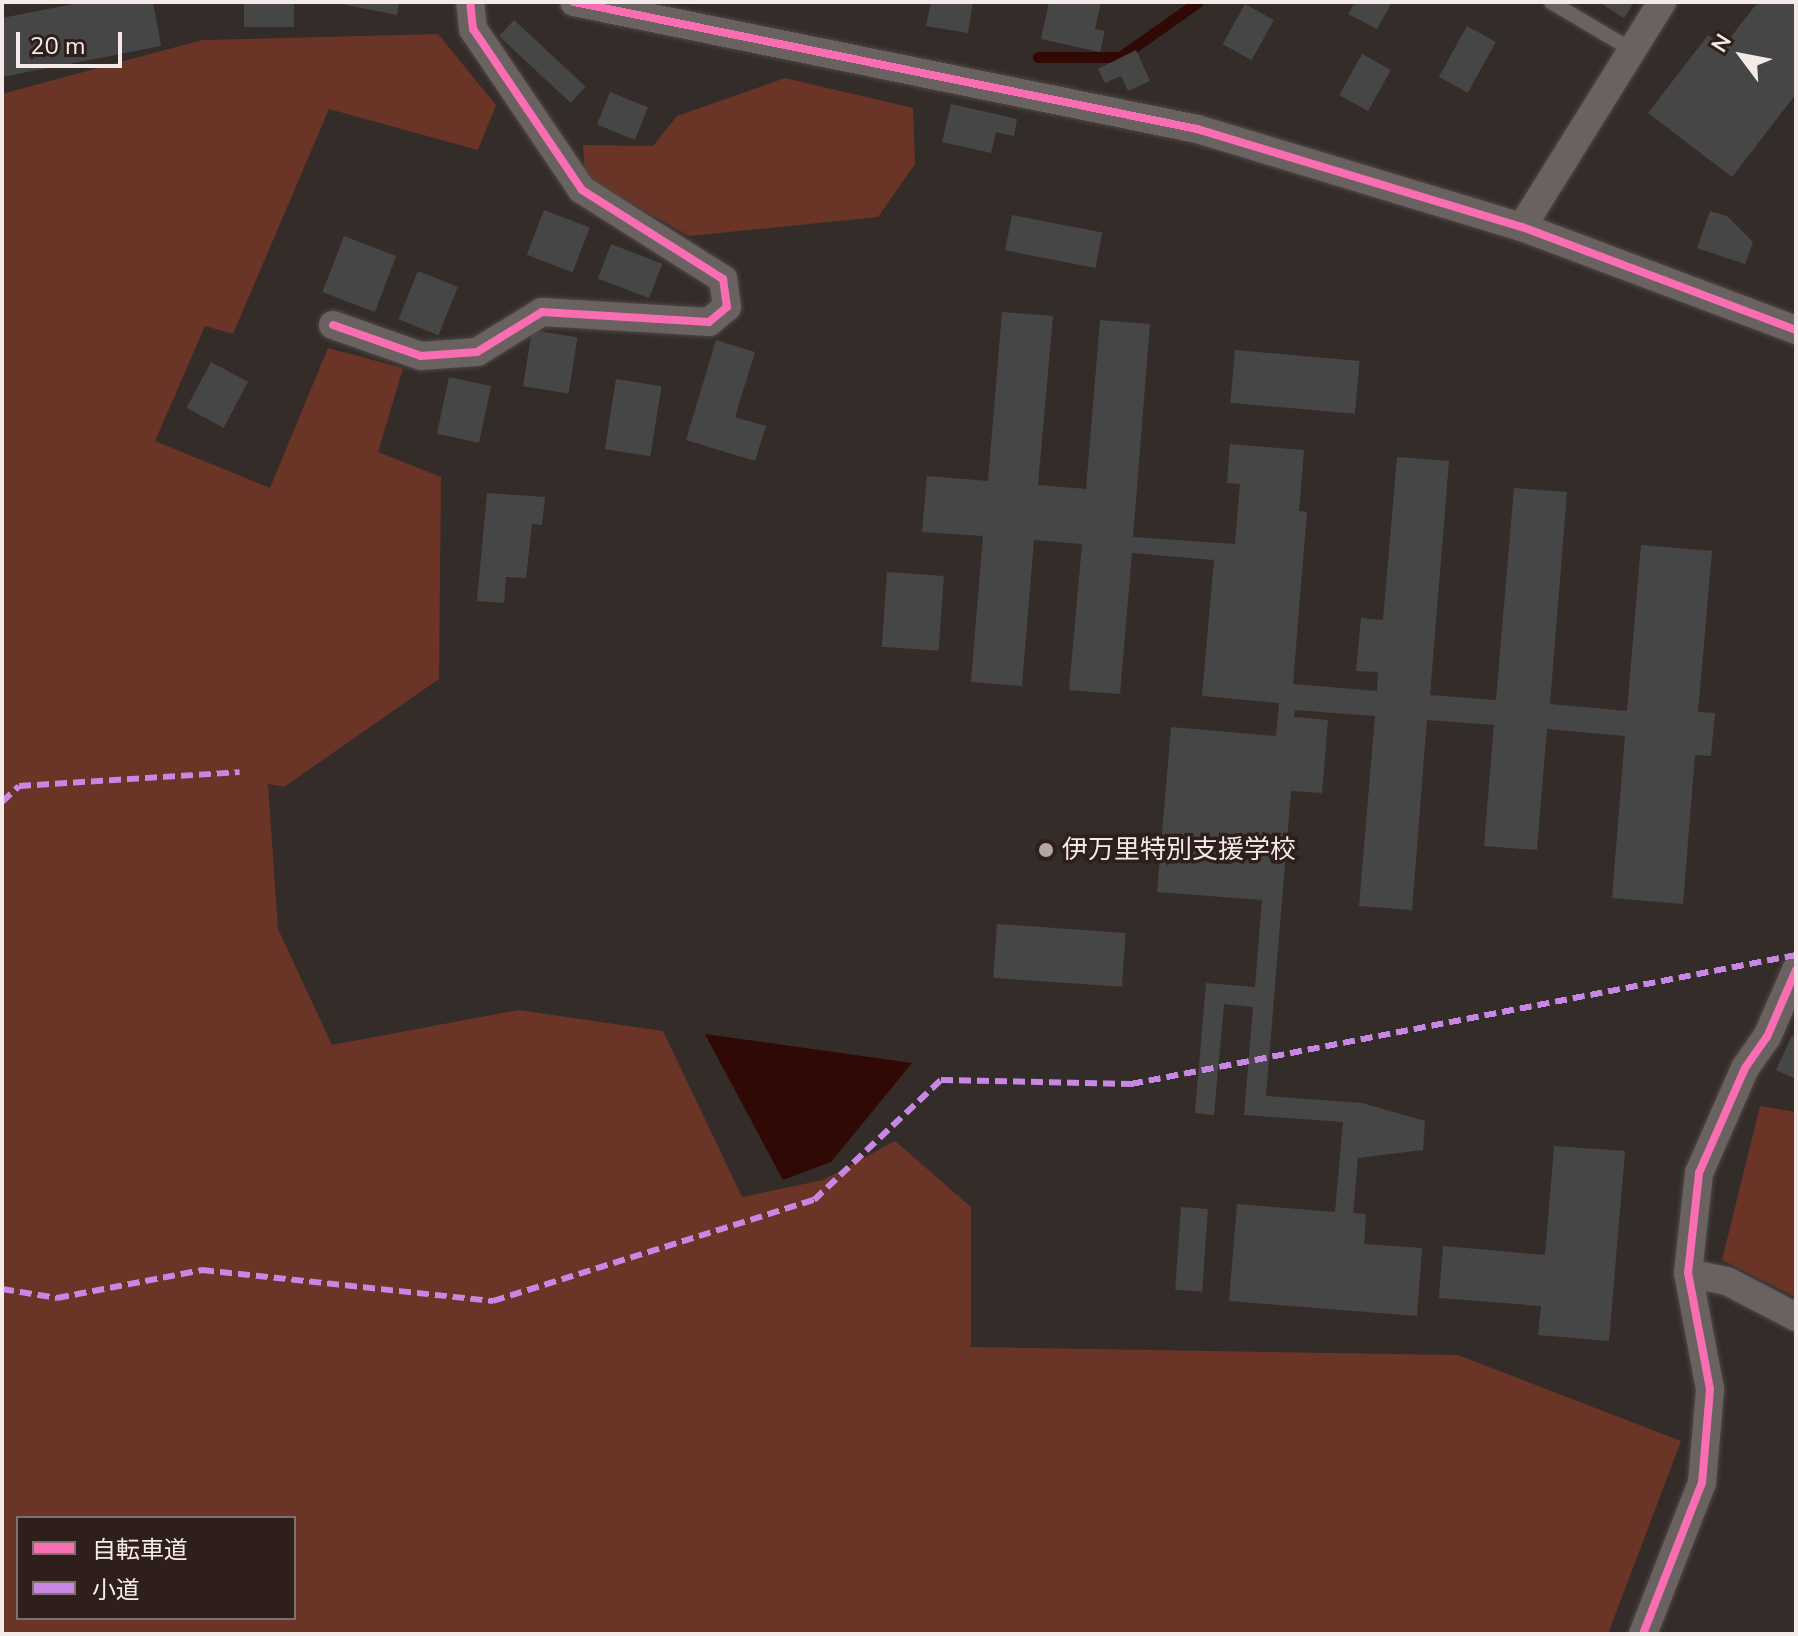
<!DOCTYPE html>
<meta charset="utf-8">
<style>
body{margin:0}
#map{position:relative;width:1798px;height:1636px;overflow:hidden;background:#342c29;font-family:"Nunito Sans","Noto Sans JP",sans-serif}
div>[style]{position:absolute}
[style*='--x']{left:calc(var(--x)*1px);top:calc(var(--y)*1px);width:calc(var(--w)*1px);rotate:calc(var(--a)*1deg)}
.green>*{inset:0;background:#6a3426}
.water>*{inset:0;background:#300804}
.stream>*{height:11px;margin:-5.5px;padding:0 5.5px;transform-origin:5.5px;border-radius:5.5px;background:#300804}
.building>*{inset:0;background:#474647;transform-origin:0 0}
.roads{filter:drop-shadow(0 0 2px #4e4845) drop-shadow(0 0 2px #4e4845)}
.service>*{height:14px;margin:-7px;padding:0 7px;transform-origin:7px;border-radius:7px;background:#696260}
.minor>*{height:28px;margin:-14px;padding:0 14px;transform-origin:14px;border-radius:14px;background:#696260}
.quiet>*{height:6px;margin-top:-3px;transform-origin:0;background:repeating-linear-gradient(90deg,#c787e3 0 12px,transparent 0 18px)}
.cycleway>*{height:8px;margin:-4px;padding:0 4px;transform-origin:4px;border-radius:4px;background:#f96db3}
.dots>*{width:22px;height:22px;translate:-50% -50%;box-sizing:border-box;border:4px solid #2e1f1c;border-radius:50%}
span{translate:-50% -50%;white-space:nowrap;text-align:center;line-height:1.15;-webkit-text-stroke:7px #2e1f1c;paint-order:stroke}
.poi-label{font-size:26px;color:#f4eae7}
.left{translate:0 -50%;text-align:left}
.frame{position:absolute;inset:0;border:4px solid #f4eae7;pointer-events:none}
.legend{position:absolute;left:16px;top:1516px;width:280px;height:104px;box-sizing:border-box;background:#2e1f1c;border:2px solid #7d706d;margin:0;padding:10px 14px;list-style:none;font-size:24px;color:#f4eae7}
.legend li{display:flex;align-items:center;gap:16px;height:40px}
.legend b{width:40px;border:2px solid #7d706d}
.north{position:absolute;left:1702px;top:16px;width:80px;height:80px;-webkit-text-stroke:6px #2e1f1c;paint-order:stroke;rotate:302deg;font-size:22px;font-weight:700;line-height:32px;text-align:center;color:#f4eae7}
.north::after{content:'';display:block;margin:auto;width:28px;height:36px;background:#f4eae7;clip-path:polygon(50% 0,100% 100%,50% 72%,0 100%)}
.scale{position:absolute;left:16px;top:32px;width:106px;height:36px;box-sizing:border-box;border:4px solid #f4eae7;border-top:0;padding-left:10px;font-size:24px;line-height:28px;white-space:nowrap;color:#f4eae7;-webkit-text-stroke:6px #2e1f1c;paint-order:stroke}
</style>
<div id="map">
<div class="green">
<i style="clip-path:polygon(evenodd,438px 34px,496px 105px,478px 150px,329px 109px,233px 334px,205px 326px,155px 441px,270px 488px,328px 348px,403px 368px,378px 452px,441px 477px,439px 679px,284px 787px,268px 784px,278px 929px,332px 1045px,518px 1010px,663px 1031px,742px 1197px,823px 1180px,895px 1141px,971px 1207px,971px 1347px,1458px 1355px,1681px 1441px,1608px 1634px,2px 1634px,2px 94px,202px 40px,438px 34px,18px 1518px,294px 1518px,294px 1618px,18px 1618px,18px 1518px)"></i>
<i style="clip-path:polygon(785px 78px,913px 108px,915px 164px,878px 217px,689px 236px,585px 177px,583px 145px,653px 146px,677px 116px)"></i>
<i style="clip-path:polygon(1760px 1106px,1796px 1112px,1796px 1297px,1722px 1260px)"></i>
</div>
<div class="water">
<i style="clip-path:polygon(705px 1034px,912px 1063px,831px 1162px,783px 1180px)"></i>
</div>
<div class="stream">
<i style="--x:1038;--y:57;--w:82;--a:0"></i>
<i style="--x:1120;--y:57;--w:95;--a:-35.2"></i>
</div>
<div class="building">
<i style="clip-path:polygon(83px 2px,153px 2px,161px 46px,2px 77px,2px 18px)"></i>
<i style="left:244px;top:2px;width:50px;height:25px"></i>
<i style="clip-path:polygon(332px 2px,399px 2px,397px 15px)"></i>
<i style="clip-path:polygon(931px 2px,973px 2px,968px 33px,926px 26px)"></i>
<i style="clip-path:polygon(1049px 2px,1101px 2px,1095px 29px,1105px 31px,1100px 52px,1041px 39px)"></i>
<i style="clip-path:polygon(1355px 2px,1392px 2px,1377px 29px,1348px 14px)"></i>
<i style="clip-path:polygon(1599px 2px,1634px 2px,1624px 18px)"></i>
<i style="clip-path:polygon(1758px 2px,1796px 2px,1796px 94px,1732px 177px,1648px 113px,1708px 35px,1723px 47px)"></i>
<i style="left:1245px;top:4px;width:33px;height:46px;rotate:29deg"></i>
<i style="left:514px;top:20px;width:98px;height:22px;rotate:43deg"></i>
<i style="left:1467px;top:26px;width:33px;height:58px;rotate:29deg"></i>
<i style="clip-path:polygon(1136px 50px,1150px 81px,1128px 91px,1121px 76px,1105px 83px,1098px 69px)"></i>
<i style="left:1362px;top:54px;width:33px;height:47px;rotate:29deg"></i>
<i style="left:610px;top:92px;width:41px;height:35px;rotate:22deg"></i>
<i style="clip-path:polygon(951px 104px,1017px 119px,1014px 136px,996px 132px,991px 153px,942px 142px)"></i>
<i style="left:544px;top:210px;width:49px;height:48px;rotate:21deg"></i>
<i style="clip-path:polygon(1710px 211px,1727px 216px,1753px 242px,1745px 264px,1697px 248px)"></i>
<i style="left:1012px;top:215px;width:92px;height:36px;rotate:11deg"></i>
<i style="left:344px;top:236px;width:56px;height:60px;rotate:21deg"></i>
<i style="left:611px;top:244px;width:55px;height:37px;rotate:21deg"></i>
<i style="left:418px;top:271px;width:43px;height:52px;rotate:22deg"></i>
<i style="clip-path:polygon(1002px 312px,1053px 316px,1038px 485px,1086px 489px,1100px 320px,1150px 324px,1133px 537px,1235px 544px,1240px 484px,1227px 483px,1230px 444px,1304px 450px,1299px 511px,1307px 512px,1293px 684px,1377px 691px,1378px 672px,1356px 671px,1361px 618px,1383px 620px,1397px 457px,1449px 461px,1430px 695px,1496px 700px,1514px 488px,1567px 492px,1550px 704px,1627px 711px,1641px 545px,1712px 551px,1698px 712px,1715px 713px,1711px 756px,1695px 755px,1683px 904px,1612px 898px,1625px 736px,1547px 729px,1537px 850px,1484px 846px,1494px 725px,1427px 720px,1412px 910px,1359px 906px,1375px 716px,1295px 710px,1294px 717px,1328px 720px,1322px 793px,1291px 791px,1266px 1096px,1362px 1103px,1425px 1121px,1423px 1150px,1358px 1158px,1353px 1213px,1366px 1214px,1364px 1244px,1422px 1248px,1417px 1316px,1229px 1301px,1237px 1204px,1335px 1212px,1343px 1122px,1244px 1115px,1253px 1007px,1224px 1004px,1214px 1115px,1195px 1113px,1206px 983px,1255px 987px,1262px 900px,1157px 892px,1171px 727px,1276px 736px,1279px 703px,1202px 696px,1214px 560px,1132px 553px,1120px 694px,1069px 690px,1082px 544px,1034px 540px,1022px 686px,971px 682px,983px 536px,922px 532px,927px 476px,988px 481px)"></i>
<i style="left:532px;top:330px;width:46px;height:57px;rotate:9deg"></i>
<i style="clip-path:polygon(716px 340px,755px 352px,735px 417px,766px 426px,755px 461px,686px 440px)"></i>
<i style="left:1235px;top:350px;width:125px;height:53px;rotate:5deg"></i>
<i style="left:211px;top:362px;width:42px;height:52px;rotate:28deg"></i>
<i style="left:449px;top:377px;width:43px;height:58px;rotate:12deg"></i>
<i style="left:616px;top:379px;width:46px;height:71px;rotate:9deg"></i>
<i style="clip-path:polygon(487px 493px,545px 497px,542px 525px,532px 524px,526px 578px,506px 577px,504px 603px,477px 601px)"></i>
<i style="left:887px;top:572px;width:57px;height:75px;rotate:4deg"></i>
<i style="left:997px;top:924px;width:129px;height:54px;rotate:4deg"></i>
<i style="clip-path:polygon(1792px 1035px,1796px 1037px,1796px 1079px,1776px 1070px)"></i>
<i style="clip-path:polygon(1554px 1146px,1625px 1151px,1609px 1341px,1538px 1335px,1541px 1306px,1439px 1298px,1443px 1246px,1545px 1255px)"></i>
<i style="left:1181px;top:1207px;width:27px;height:83px;rotate:4deg"></i>
</div>
<div class="roads">
<div class="service">
<i style="--x:1551;--y:2;--w:94;--a:30.7"></i>
</div>
<div class="minor">
<i style="--x:574;--y:2;--w:636;--a:11.52"></i>
<i style="--x:1197;--y:129;--w:339;--a:16.8"></i>
<i style="--x:1522;--y:227;--w:293;--a:20.6"></i>
<i style="--x:1522;--y:227;--w:265;--a:-58.1"></i>
<i style="--x:333;--y:325;--w:93;--a:19.4"></i>
<i style="--x:421;--y:356;--w:56;--a:-4.1"></i>
<i style="--x:477;--y:352;--w:76;--a:-31.6"></i>
<i style="--x:542;--y:312;--w:167;--a:3.4"></i>
<i style="--x:709;--y:322;--w:23;--a:-40"></i>
<i style="--x:727;--y:307;--w:28;--a:-98"></i>
<i style="--x:723;--y:279;--w:167;--a:-147.7"></i>
<i style="--x:582;--y:190;--w:194;--a:-124.1"></i>
<i style="--x:473;--y:29;--w:27;--a:-96"></i>
<i style="--x:1688;--y:1273;--w:40;--a:12"></i>
<i style="--x:1727;--y:1281;--w:78;--a:27.6"></i>
<i style="--x:1643;--y:1634;--w:162;--a:-68.7"></i>
<i style="--x:1702;--y:1483;--w:94;--a:-85.1"></i>
<i style="--x:1710;--y:1389;--w:118;--a:-100.7"></i>
<i style="--x:1688;--y:1273;--w:101;--a:-83.7"></i>
<i style="--x:1699;--y:1173;--w:115;--a:-66.3"></i>
<i style="--x:1745;--y:1068;--w:38;--a:-55"></i>
<i style="--x:1767;--y:1037;--w:73;--a:-66.6"></i>
</div>
</div>
<div class="quiet">
<i style="--x:2;--y:802;--w:23;--a:-43"></i>
<i style="--x:19;--y:786;--w:221;--a:-3.6"></i>
<i style="--x:2;--y:1289;--w:56;--a:9.3"></i>
<i style="--x:57;--y:1298;--w:148;--a:-10.9"></i>
<i style="--x:202;--y:1270;--w:293;--a:6.1"></i>
<i style="--x:493;--y:1301;--w:337;--a:-17.5"></i>
<i style="--x:814;--y:1200;--w:175;--a:-43.4"></i>
<i style="--x:941;--y:1080;--w:190;--a:1.2"></i>
<i style="--x:1131;--y:1084;--w:677;--a:-10.98"></i>
</div>
<div class="cycleway">
<i style="--x:574;--y:2;--w:636;--a:11.52"></i>
<i style="--x:1197;--y:129;--w:339;--a:16.8"></i>
<i style="--x:1522;--y:227;--w:293;--a:20.6"></i>
<i style="--x:333;--y:325;--w:93;--a:19.4"></i>
<i style="--x:421;--y:356;--w:56;--a:-4.1"></i>
<i style="--x:477;--y:352;--w:76;--a:-31.6"></i>
<i style="--x:542;--y:312;--w:167;--a:3.4"></i>
<i style="--x:709;--y:322;--w:23;--a:-40"></i>
<i style="--x:727;--y:307;--w:28;--a:-98"></i>
<i style="--x:723;--y:279;--w:167;--a:-147.7"></i>
<i style="--x:582;--y:190;--w:194;--a:-124.1"></i>
<i style="--x:473;--y:29;--w:27;--a:-96"></i>
<i style="--x:1643;--y:1634;--w:162;--a:-68.7"></i>
<i style="--x:1702;--y:1483;--w:94;--a:-85.1"></i>
<i style="--x:1710;--y:1389;--w:118;--a:-100.7"></i>
<i style="--x:1688;--y:1273;--w:101;--a:-83.7"></i>
<i style="--x:1699;--y:1173;--w:115;--a:-66.3"></i>
<i style="--x:1745;--y:1068;--w:38;--a:-55"></i>
<i style="--x:1767;--y:1037;--w:73;--a:-66.6"></i>
</div>
<div class="dots">
<i style="left:1046px;top:850px;background:#b1a8a4"></i>
</div>
<div class="poi-label">
<span class="left" style="left:1062px;top:850px">伊万里特別支援学校</span>
</div>
<div class="frame"></div>
<ul class="legend">
<li><b style="height:10px;background:#f96db3"></b>自転車道</li>
<li><b style="height:10px;background:#c787e3"></b>小道</li>
</ul>
<div class="north">N</div>
<div class="scale">20 m</div>
</div>
